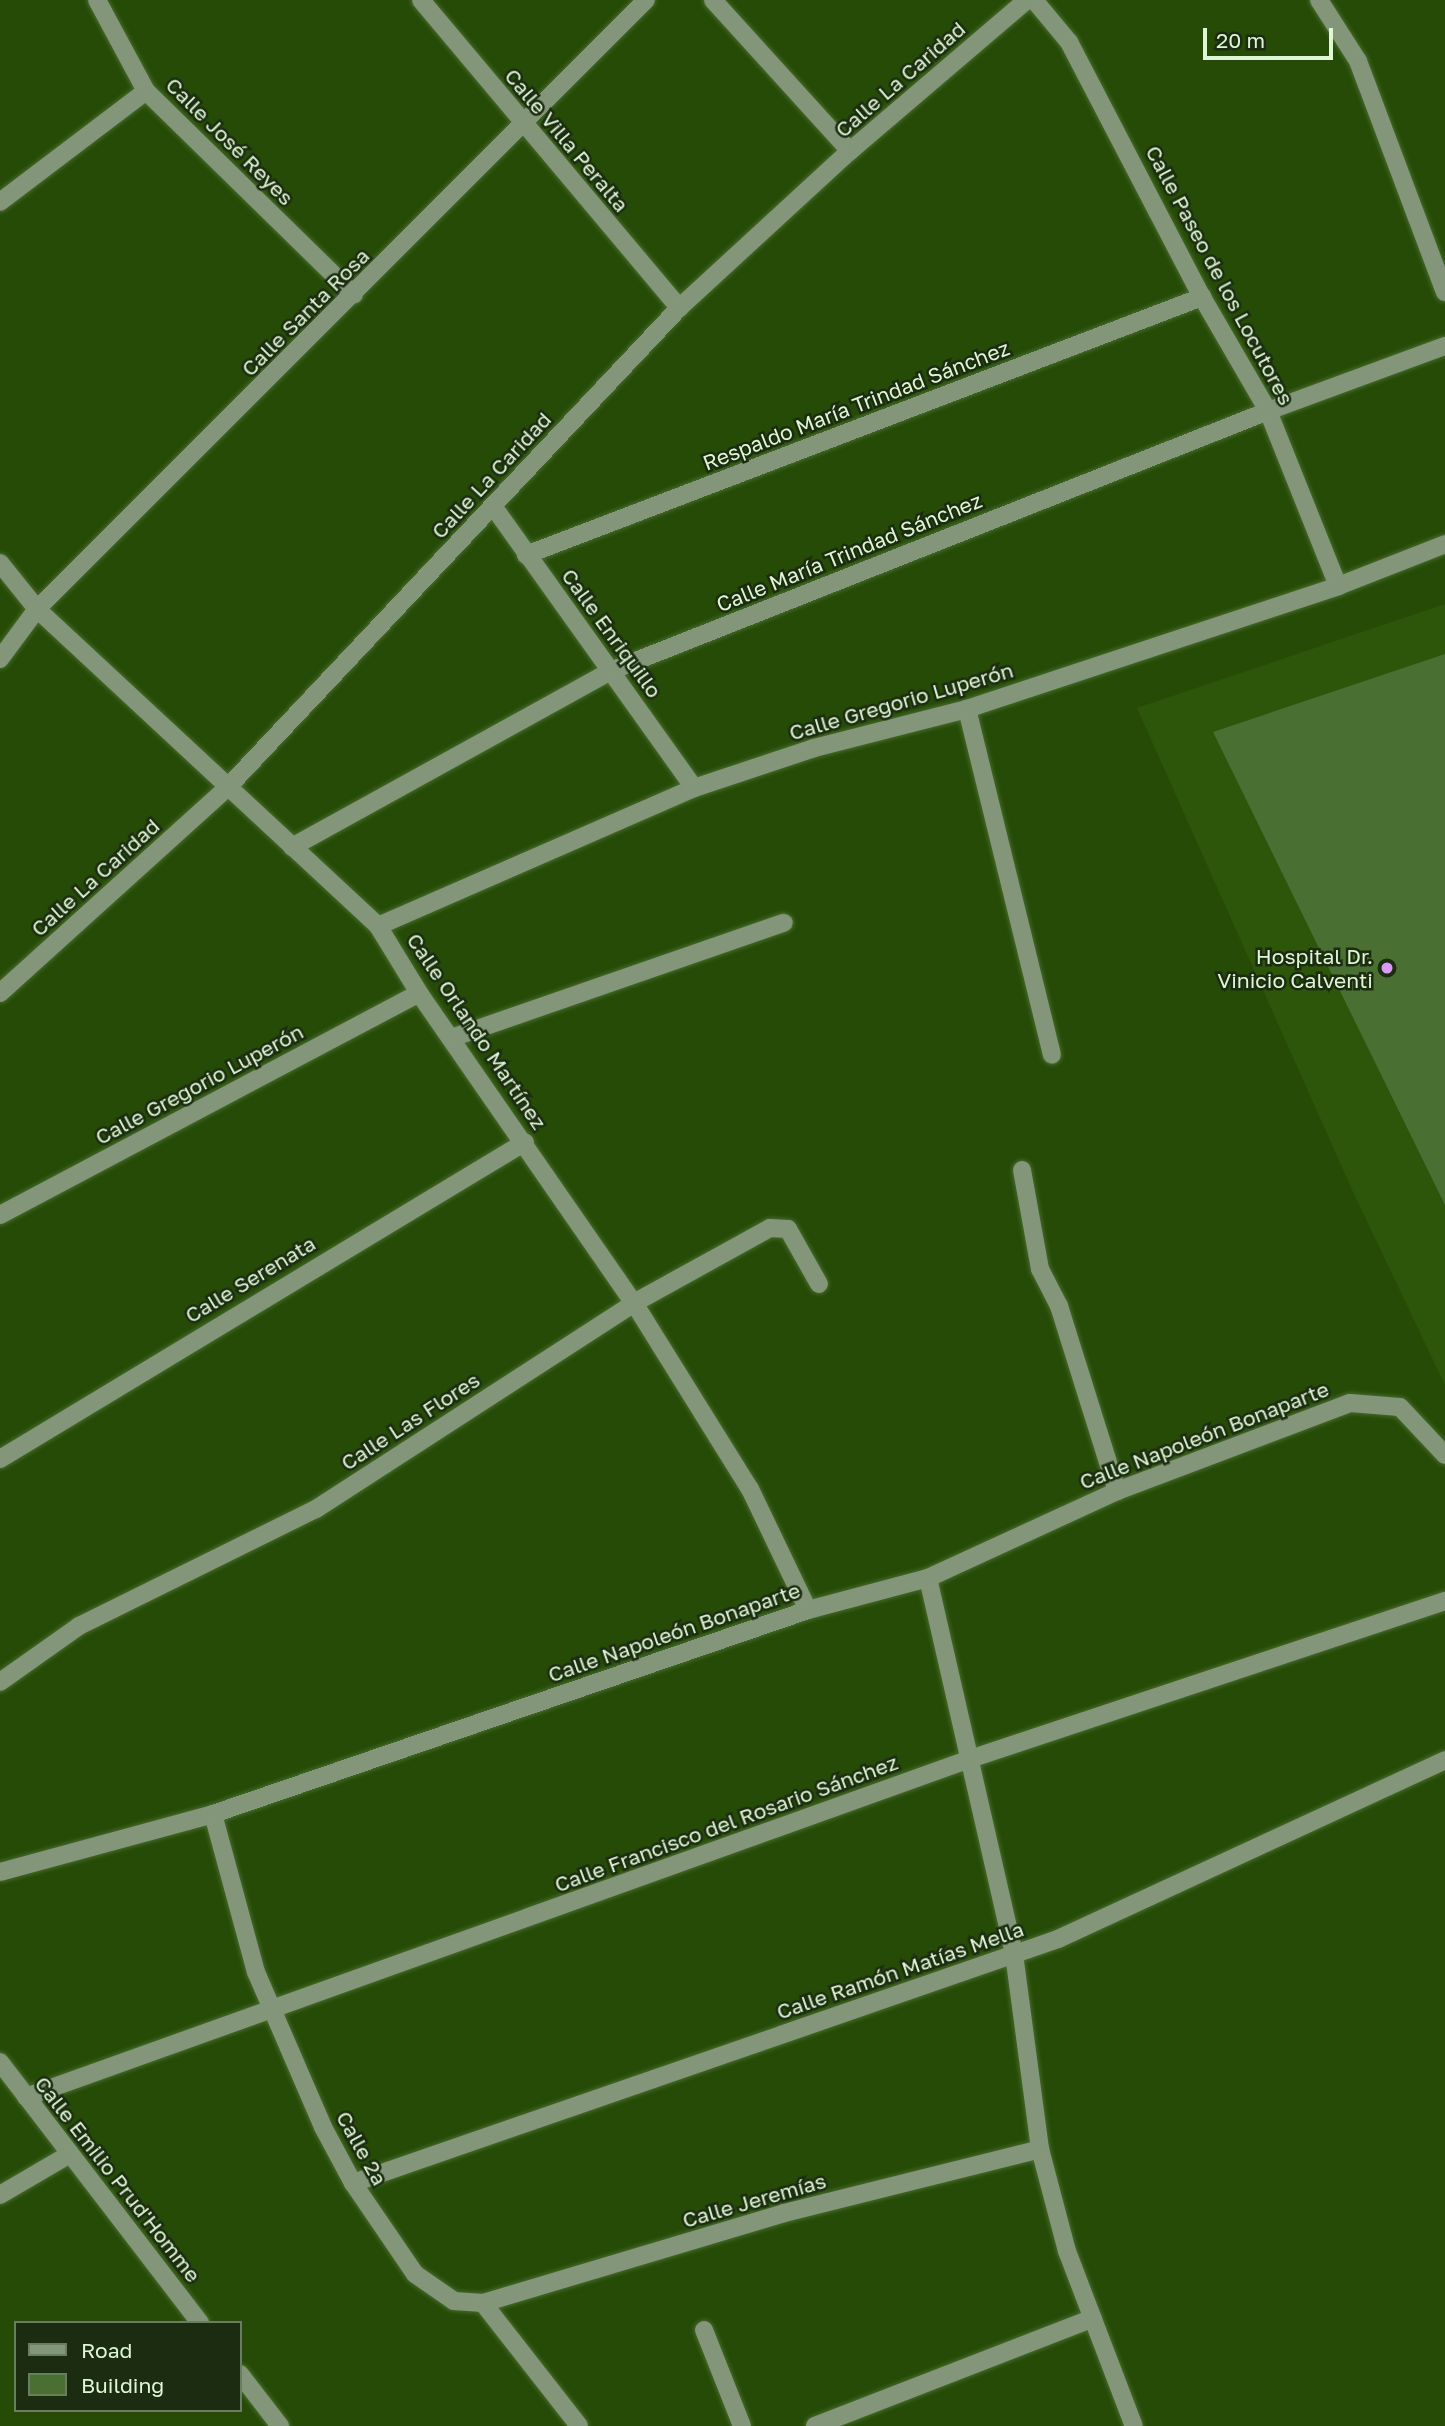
<!DOCTYPE html>
<meta charset="utf-8">
<style>
body{margin:0}
#map{position:relative;width:1445px;height:2426px;overflow:hidden;background:#264b07;font-family:"Golos Text",sans-serif}
div>[style]{position:absolute}
[style*='--x']{left:calc(var(--x)*1px);top:calc(var(--y)*1px);width:calc(var(--w)*1px);rotate:calc(var(--a)*1deg)}
.built>*{inset:0;background:#2d560b}
.building>*{inset:0;background:#497032}
.roads{filter:drop-shadow(0 0 2px #476a2c) drop-shadow(0 0 2px #476a2c)}
.minor>*{height:18px;margin:-9px;padding:0 9px;transform-origin:9px;border-radius:9px;background:#84967a}
.dots>*{width:19px;height:19px;translate:-50% -50%;box-sizing:border-box;border:4px solid #1b2c11;border-radius:50%}
span{translate:-50% -50%;white-space:nowrap;text-align:center;line-height:1.15;-webkit-text-stroke:5px #1b2c11;paint-order:stroke}
.street-label{font-size:21px;color:#dff6d4}
.poi-label{font-size:21px;color:#dff6d4}
.right{translate:-100% -50%;text-align:right}
.legend{position:absolute;left:14px;top:2321px;width:228px;height:91px;box-sizing:border-box;background:#1b2c11;border:2px solid #697d5f;margin:0;padding:9px 12px;list-style:none;font-size:21px;color:#dff6d4}
.legend li{display:flex;align-items:center;gap:14px;height:35px}
.legend b{width:35px;border:2px solid #697d5f}
.scale{position:absolute;left:1203px;top:28px;width:130px;height:32px;box-sizing:border-box;border:4px solid #dff6d4;border-top:0;padding-left:9px;font-size:21px;line-height:24px;white-space:nowrap;color:#dff6d4;-webkit-text-stroke:5px #1b2c11;paint-order:stroke}
</style>
<div id="map">
<div class="built">
<i style="clip-path:polygon(1445px 604px,1445px 1385px,1354px 1194px,1137px 708px)"></i>
</div>
<div class="building">
<i style="clip-path:polygon(1445px 654px,1445px 1205px,1213px 732px)"></i>
</div>
<div class="roads">
<div class="minor">
<i style="--x:97;--y:0;--w:103;--a:61.7"></i>
<i style="--x:146;--y:91;--w:291;--a:44.4"></i>
<i style="--x:421;--y:0;--w:402;--a:50"></i>
<i style="--x:713;--y:0;--w:204;--a:47.8"></i>
<i style="--x:1034;--y:0;--w:55;--a:50.2"></i>
<i style="--x:1069;--y:42;--w:288;--a:62.5"></i>
<i style="--x:1202;--y:297;--w:132;--a:59.9"></i>
<i style="--x:1268;--y:411;--w:188;--a:68.2"></i>
<i style="--x:1319;--y:0;--w:72;--a:57.4"></i>
<i style="--x:1358;--y:61;--w:247;--a:69.4"></i>
<i style="--x:0;--y:202;--w:183;--a:-37.2"></i>
<i style="--x:493;--y:506;--w:346;--a:54.5"></i>
<i style="--x:526;--y:555;--w:724;--a:-20.89"></i>
<i style="--x:0;--y:563;--w:59;--a:51.2"></i>
<i style="--x:37;--y:609;--w:466;--a:42.9"></i>
<i style="--x:378;--y:926;--w:79;--a:58.5"></i>
<i style="--x:419;--y:993;--w:377;--a:55.3"></i>
<i style="--x:634;--y:1303;--w:219;--a:58.1"></i>
<i style="--x:750;--y:1489;--w:134;--a:64.4"></i>
<i style="--x:0;--y:659;--w:62;--a:-53.5"></i>
<i style="--x:37;--y:609;--w:861;--a:-45"></i>
<i style="--x:967;--y:709;--w:356;--a:76.2"></i>
<i style="--x:292;--y:847;--w:367;--a:-28.9"></i>
<i style="--x:613;--y:670;--w:704;--a:-21.57"></i>
<i style="--x:1268;--y:411;--w:189;--a:-20.2"></i>
<i style="--x:378;--y:926;--w:345;--a:-23.6"></i>
<i style="--x:694;--y:788;--w:126;--a:-18.4"></i>
<i style="--x:814;--y:748;--w:158;--a:-14.3"></i>
<i style="--x:967;--y:709;--w:391;--a:-18.3"></i>
<i style="--x:1338;--y:586;--w:115;--a:-21.4"></i>
<i style="--x:0;--y:993;--w:306;--a:-42.1"></i>
<i style="--x:227;--y:788;--w:659;--a:-46.72"></i>
<i style="--x:679;--y:308;--w:232;--a:-42.6"></i>
<i style="--x:850;--y:151;--w:233;--a:-40.5"></i>
<i style="--x:454;--y:1037;--w:349;--a:-19.1"></i>
<i style="--x:1022;--y:1170;--w:101;--a:79.7"></i>
<i style="--x:1040;--y:1269;--w:42;--a:62.8"></i>
<i style="--x:1059;--y:1306;--w:194;--a:72.6"></i>
<i style="--x:0;--y:1215;--w:474;--a:-27.9"></i>
<i style="--x:0;--y:1459;--w:613;--a:-31.12"></i>
<i style="--x:928;--y:1578;--w:386;--a:77.1"></i>
<i style="--x:1014;--y:1954;--w:197;--a:82.4"></i>
<i style="--x:1040;--y:2149;--w:106;--a:75.2"></i>
<i style="--x:1067;--y:2251;--w:187;--a:69.1"></i>
<i style="--x:0;--y:1682;--w:97;--a:-35.3"></i>
<i style="--x:79;--y:1626;--w:264;--a:-26.3"></i>
<i style="--x:316;--y:1509;--w:379;--a:-32.9"></i>
<i style="--x:634;--y:1303;--w:155;--a:-28.9"></i>
<i style="--x:770;--y:1228;--w:18;--a:3"></i>
<i style="--x:788;--y:1229;--w:63;--a:60.6"></i>
<i style="--x:213;--y:1814;--w:164;--a:74.8"></i>
<i style="--x:256;--y:1972;--w:169;--a:66.6"></i>
<i style="--x:323;--y:2127;--w:64;--a:61.8"></i>
<i style="--x:353;--y:2183;--w:110;--a:55.7"></i>
<i style="--x:415;--y:2274;--w:47;--a:34.7"></i>
<i style="--x:454;--y:2301;--w:29;--a:4"></i>
<i style="--x:483;--y:2303;--w:156;--a:52"></i>
<i style="--x:0;--y:1872;--w:221;--a:-15.2"></i>
<i style="--x:213;--y:1814;--w:629;--a:-18.92"></i>
<i style="--x:808;--y:1610;--w:124;--a:-14.9"></i>
<i style="--x:928;--y:1578;--w:208;--a:-24.7"></i>
<i style="--x:1117;--y:1491;--w:249;--a:-20.7"></i>
<i style="--x:1350;--y:1403;--w:50;--a:4.6"></i>
<i style="--x:1400;--y:1407;--w:66;--a:46.8"></i>
<i style="--x:0;--y:2062;--w:329;--a:52.5"></i>
<i style="--x:26;--y:2097;--w:1003;--a:-19.7"></i>
<i style="--x:970;--y:1759;--w:501;--a:-18.4"></i>
<i style="--x:353;--y:2183;--w:746;--a:-19.09"></i>
<i style="--x:1058;--y:1939;--w:426;--a:-24.8"></i>
<i style="--x:0;--y:2195;--w:81;--a:-30.4"></i>
<i style="--x:483;--y:2303;--w:314;--a:-16.6"></i>
<i style="--x:784;--y:2213;--w:264;--a:-14"></i>
<i style="--x:704;--y:2330;--w:103;--a:68.4"></i>
<i style="--x:240;--y:2374;--w:66;--a:52.4"></i>
<i style="--x:815;--y:2426;--w:298;--a:-21.2"></i>
</div>
</div>
<div class="dots">
<i style="left:1387px;top:968px;background:#da9af6"></i>
</div>
<div class="street-label">
<span style="left:900px;top:79px;rotate:-41deg">Calle La Caridad</span>
<span style="left:567px;top:140px;rotate:50deg">Calle Villa Peralta</span>
<span style="left:230px;top:141px;rotate:45deg">Calle José Reyes</span>
<span style="left:1220px;top:275px;rotate:62deg">Calle Paseo de los Locutores</span>
<span style="left:305px;top:312px;rotate:-45deg">Calle Santa Rosa</span>
<span style="left:856px;top:405px;rotate:-21deg">Respaldo María Trindad Sánchez</span>
<span style="left:491px;top:475px;rotate:-47deg">Calle La Caridad</span>
<span style="left:849px;top:552px;rotate:-22deg">Calle María Trindad Sánchez</span>
<span style="left:612px;top:633px;rotate:54deg">Calle Enriquillo</span>
<span style="left:901px;top:701px;rotate:-16deg">Calle Gregorio Luperón</span>
<span style="left:95px;top:877px;rotate:-42deg">Calle La Caridad</span>
<span style="left:477px;top:1031px;rotate:56deg">Calle Orlando Martínez</span>
<span style="left:199px;top:1084px;rotate:-28deg">Calle Gregorio Luperón</span>
<span style="left:250px;top:1279px;rotate:-31deg">Calle Serenata</span>
<span style="left:410px;top:1421px;rotate:-33deg">Calle Las Flores</span>
<span style="left:1204px;top:1435px;rotate:-21deg">Calle Napoleón Bonaparte</span>
<span style="left:674px;top:1632px;rotate:-19deg">Calle Napoleón Bonaparte</span>
<span style="left:726px;top:1823px;rotate:-20deg">Calle Francisco del Rosario Sánchez</span>
<span style="left:900px;top:1970px;rotate:-19deg">Calle Ramón Matías Mella</span>
<span style="left:362px;top:2148px;rotate:61deg">Calle 2a</span>
<span style="left:118px;top:2179px;rotate:52deg">Calle Emilio Prud'Homme</span>
<span style="left:754px;top:2200px;rotate:-16deg">Calle Jeremías</span>
</div>
<div class="poi-label">
<span class="right" style="left:1373px;top:968px">Hospital Dr.<br>Vinicio Calventi</span>
</div>
<ul class="legend">
<li><b style="height:9px;background:#84967a"></b>Road</li>
<li><b style="height:19px;background:#497032"></b>Building</li>
</ul>
<div class="scale">20 m</div>
</div>
